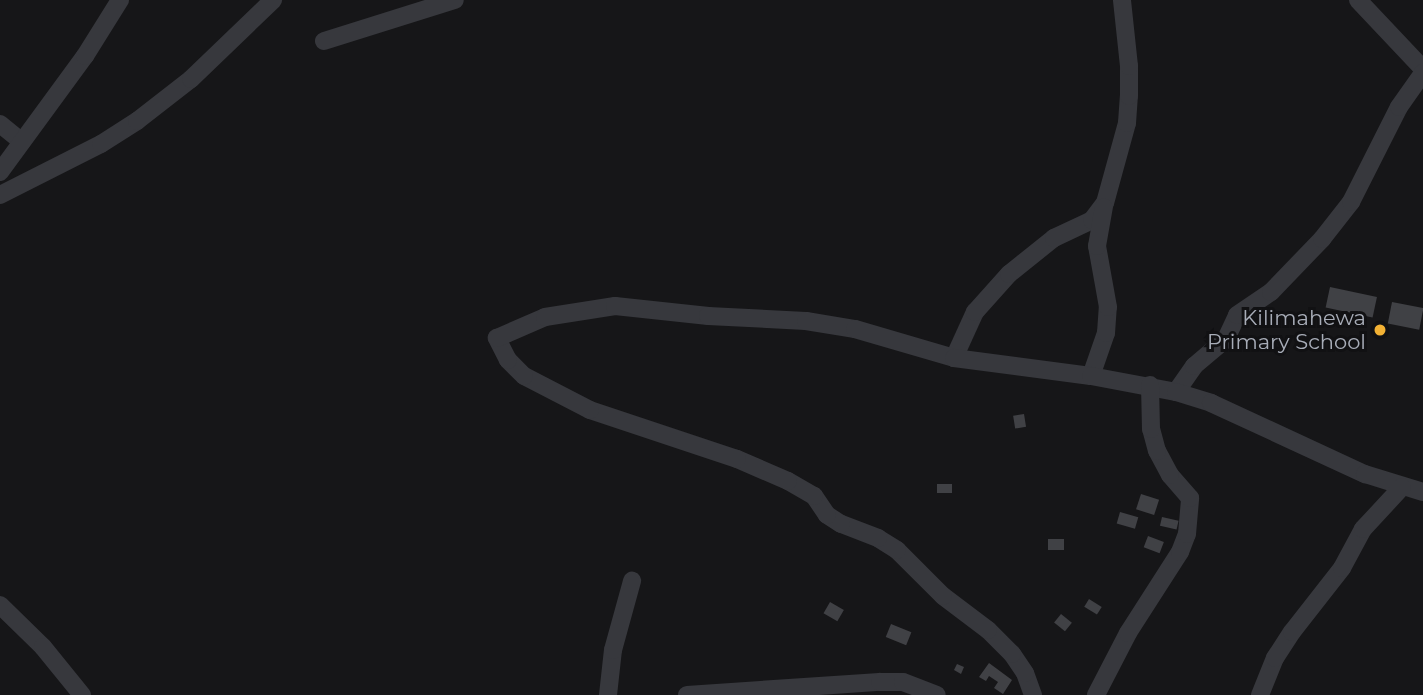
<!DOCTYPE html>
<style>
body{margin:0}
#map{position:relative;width:1423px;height:695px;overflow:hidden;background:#161618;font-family:Montserrat,sans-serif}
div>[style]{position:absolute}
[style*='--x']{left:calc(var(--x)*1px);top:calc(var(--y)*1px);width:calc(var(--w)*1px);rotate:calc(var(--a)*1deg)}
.building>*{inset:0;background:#404145;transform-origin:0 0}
.minor>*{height:18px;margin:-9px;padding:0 9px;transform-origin:9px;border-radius:9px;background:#37383d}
.dots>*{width:19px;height:19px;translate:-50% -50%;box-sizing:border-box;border:4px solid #111113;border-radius:50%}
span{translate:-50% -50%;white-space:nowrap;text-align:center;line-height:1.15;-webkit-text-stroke:6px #111113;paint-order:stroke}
.poi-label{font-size:21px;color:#a8adb8}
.right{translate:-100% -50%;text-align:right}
</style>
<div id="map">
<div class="building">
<i style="left:1330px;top:287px;width:48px;height:21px;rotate:12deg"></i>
<i style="left:1392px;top:302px;width:32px;height:22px;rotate:11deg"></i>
<i style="left:1024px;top:414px;width:13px;height:11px;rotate:81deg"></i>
<i style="left:937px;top:484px;width:15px;height:9px"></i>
<i style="left:1141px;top:494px;width:19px;height:16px;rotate:18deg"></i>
<i style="left:1120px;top:512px;width:19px;height:12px;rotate:16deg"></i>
<i style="left:1162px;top:517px;width:17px;height:9px;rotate:13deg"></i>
<i style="left:1148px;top:536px;width:17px;height:12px;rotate:21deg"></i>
<i style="left:1048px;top:539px;width:16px;height:11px"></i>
<i style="left:1089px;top:599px;width:15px;height:9px;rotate:32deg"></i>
<i style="left:830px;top:602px;width:16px;height:13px;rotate:30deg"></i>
<i style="left:1061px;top:614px;width:14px;height:11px;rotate:39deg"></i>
<i style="left:891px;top:624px;width:22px;height:14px;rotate:22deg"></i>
<i style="clip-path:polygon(989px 663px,1012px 680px,1003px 694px,994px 688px,998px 682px,989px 676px,986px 681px,979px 677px)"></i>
<i style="clip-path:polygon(957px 664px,964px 667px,961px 674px,954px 670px)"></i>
</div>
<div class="minor">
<i style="--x:1358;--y:0;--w:95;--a:46.7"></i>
<i style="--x:324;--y:41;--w:137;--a:-17.4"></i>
<i style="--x:0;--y:124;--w:28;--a:39"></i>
<i style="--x:0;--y:172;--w:144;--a:-53.8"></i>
<i style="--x:85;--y:56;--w:66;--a:-58"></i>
<i style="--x:0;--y:195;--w:113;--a:-26.8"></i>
<i style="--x:101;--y:144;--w:43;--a:-32.6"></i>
<i style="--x:137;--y:121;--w:68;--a:-37.9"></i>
<i style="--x:191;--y:79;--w:114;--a:-43.9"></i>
<i style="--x:954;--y:358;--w:51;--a:-65.5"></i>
<i style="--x:975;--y:312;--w:51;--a:-48.2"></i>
<i style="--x:1009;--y:274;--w:58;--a:-38.7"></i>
<i style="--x:1054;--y:238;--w:42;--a:-25.3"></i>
<i style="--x:1092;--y:220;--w:21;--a:-53"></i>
<i style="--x:1105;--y:203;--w:83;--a:-74.6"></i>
<i style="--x:1127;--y:123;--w:27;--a:-86"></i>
<i style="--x:1129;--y:96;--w:30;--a:-90"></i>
<i style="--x:1129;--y:66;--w:66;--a:-96.1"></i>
<i style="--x:1091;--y:376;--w:46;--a:-70.8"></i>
<i style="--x:1106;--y:333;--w:26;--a:-86"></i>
<i style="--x:1108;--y:307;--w:62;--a:-100.2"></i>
<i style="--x:1097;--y:246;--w:39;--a:-80"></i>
<i style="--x:1176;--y:392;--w:32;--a:-55"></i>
<i style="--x:1194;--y:366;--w:42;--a:-40.2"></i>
<i style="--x:1226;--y:339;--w:26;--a:-65"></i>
<i style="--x:1237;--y:315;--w:41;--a:-34.1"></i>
<i style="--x:1271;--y:292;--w:74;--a:-46.1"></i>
<i style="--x:1322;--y:239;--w:47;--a:-51.9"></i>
<i style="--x:1351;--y:202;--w:106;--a:-63.2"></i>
<i style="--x:1399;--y:107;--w:42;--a:-54.8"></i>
<i style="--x:0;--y:605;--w:60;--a:44.3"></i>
<i style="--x:43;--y:647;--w:62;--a:50.9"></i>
<i style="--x:608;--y:695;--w:45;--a:-83.7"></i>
<i style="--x:613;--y:650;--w:72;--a:-74.6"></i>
<i style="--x:687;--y:695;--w:193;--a:-3.9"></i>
<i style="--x:880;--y:682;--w:23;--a:0"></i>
<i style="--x:903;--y:682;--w:36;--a:21"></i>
<i style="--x:1033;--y:695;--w:23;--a:-110"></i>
<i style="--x:1025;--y:673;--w:23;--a:-124"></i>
<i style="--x:1012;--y:654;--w:34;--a:-135"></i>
<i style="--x:988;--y:630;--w:56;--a:-142.9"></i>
<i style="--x:943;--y:596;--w:65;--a:-135"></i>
<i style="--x:897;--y:550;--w:22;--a:-148"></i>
<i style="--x:878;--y:538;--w:40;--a:-159"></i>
<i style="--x:841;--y:524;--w:17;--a:-147"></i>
<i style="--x:827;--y:515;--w:23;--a:-124"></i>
<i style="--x:814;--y:496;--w:30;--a:-150"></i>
<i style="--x:788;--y:481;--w:56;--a:-156.7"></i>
<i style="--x:737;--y:459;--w:155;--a:-161.6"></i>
<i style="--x:590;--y:410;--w:74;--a:-152.7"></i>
<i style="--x:524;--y:376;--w:23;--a:-135"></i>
<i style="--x:508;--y:360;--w:25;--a:-117"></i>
<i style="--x:497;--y:338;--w:52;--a:-23.6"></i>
<i style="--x:545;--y:317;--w:71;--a:-8.9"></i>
<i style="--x:615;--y:306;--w:94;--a:6.1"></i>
<i style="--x:708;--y:316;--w:98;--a:2.9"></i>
<i style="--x:806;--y:321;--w:50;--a:9.3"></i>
<i style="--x:855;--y:329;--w:103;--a:16.3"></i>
<i style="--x:954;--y:358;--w:138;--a:7.5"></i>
<i style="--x:1091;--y:376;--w:86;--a:10.7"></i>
<i style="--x:1176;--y:392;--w:37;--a:17"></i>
<i style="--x:1211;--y:403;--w:170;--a:24.8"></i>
<i style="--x:1365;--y:474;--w:61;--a:17.2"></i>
<i style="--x:1096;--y:695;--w:70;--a:-62.7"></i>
<i style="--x:1128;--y:633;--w:96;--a:-57.3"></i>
<i style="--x:1180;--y:552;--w:19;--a:-69"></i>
<i style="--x:1187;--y:534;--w:36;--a:-85"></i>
<i style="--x:1190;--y:498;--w:30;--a:-131"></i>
<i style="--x:1170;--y:475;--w:27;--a:-118"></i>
<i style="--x:1157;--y:451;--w:23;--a:-105"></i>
<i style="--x:1151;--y:429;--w:44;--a:-91.3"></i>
<i style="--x:1260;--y:695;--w:40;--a:-68"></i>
<i style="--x:1275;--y:658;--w:31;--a:-57"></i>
<i style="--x:1292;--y:632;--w:81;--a:-52"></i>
<i style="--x:1342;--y:568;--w:44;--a:-61.7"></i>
<i style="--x:1363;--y:529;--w:57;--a:-47.1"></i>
</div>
<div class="dots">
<i style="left:1380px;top:330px;background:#f2b134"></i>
</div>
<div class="poi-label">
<span class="right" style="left:1366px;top:330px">Kilimahewa<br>Primary School</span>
</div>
</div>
